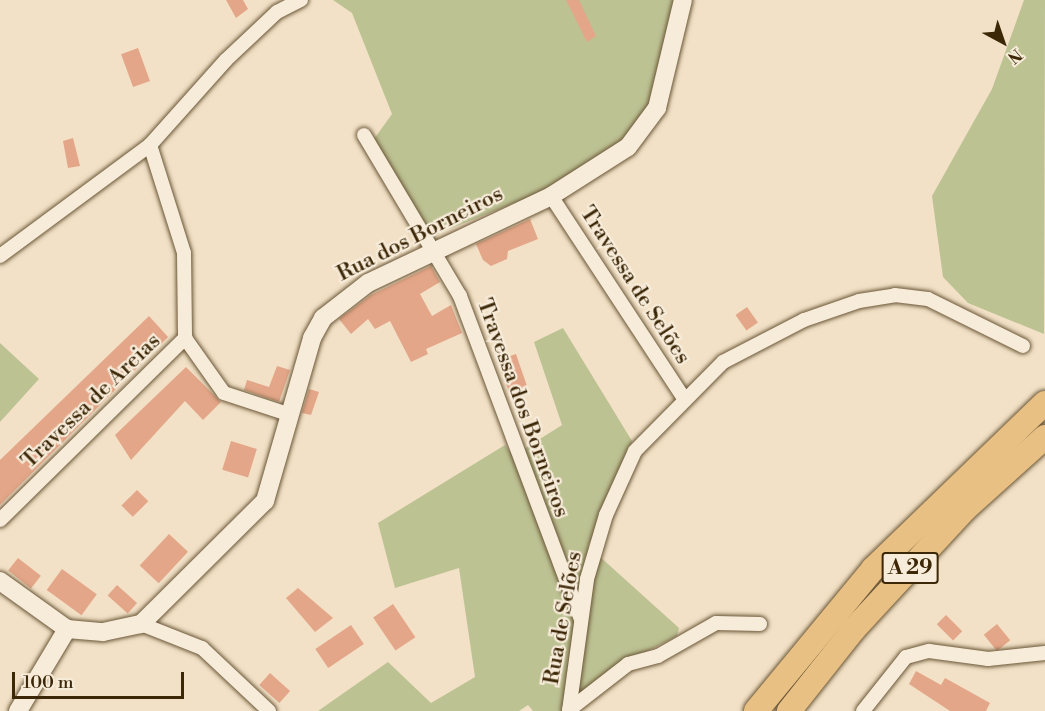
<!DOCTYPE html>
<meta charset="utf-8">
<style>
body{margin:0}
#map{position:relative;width:1045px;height:711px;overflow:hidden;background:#f2e1c6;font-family:"Libre Bodoni",serif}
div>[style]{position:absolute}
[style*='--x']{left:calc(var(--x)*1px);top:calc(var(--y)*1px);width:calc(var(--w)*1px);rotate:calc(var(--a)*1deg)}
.green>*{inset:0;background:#bdc293}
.building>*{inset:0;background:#e4a688;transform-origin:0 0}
.roads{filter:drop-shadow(0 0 2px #6a5637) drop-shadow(0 0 2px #6a5637)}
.street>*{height:14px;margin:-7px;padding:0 7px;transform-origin:7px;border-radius:7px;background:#f7ecda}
.secondary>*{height:18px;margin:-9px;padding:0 9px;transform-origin:9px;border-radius:9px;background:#f7ecda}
.highway>*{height:24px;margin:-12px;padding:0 12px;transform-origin:12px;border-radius:12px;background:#e9c083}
span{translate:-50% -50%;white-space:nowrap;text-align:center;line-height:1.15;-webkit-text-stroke:4.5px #f7ecda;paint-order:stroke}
.shield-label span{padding:2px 4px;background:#f7ecda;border:2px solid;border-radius:4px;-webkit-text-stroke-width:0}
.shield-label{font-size:21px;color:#3c2707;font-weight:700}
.street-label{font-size:22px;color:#3c2707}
.north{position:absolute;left:973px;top:12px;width:60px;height:60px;-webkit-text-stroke:4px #f7ecda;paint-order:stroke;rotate:140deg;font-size:16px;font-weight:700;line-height:24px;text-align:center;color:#3c2707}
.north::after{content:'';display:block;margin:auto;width:21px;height:27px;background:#3c2707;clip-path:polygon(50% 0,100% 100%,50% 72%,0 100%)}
.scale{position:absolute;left:12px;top:672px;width:172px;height:27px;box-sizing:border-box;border:3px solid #3c2707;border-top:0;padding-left:8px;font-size:18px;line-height:21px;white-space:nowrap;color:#3c2707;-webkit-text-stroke:4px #f7ecda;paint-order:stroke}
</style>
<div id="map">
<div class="green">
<i style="clip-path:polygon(333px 0,677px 0,647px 114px,621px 144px,572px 180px,432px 236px,374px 139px,392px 114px,352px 13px)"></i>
<i style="clip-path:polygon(1024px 0,1045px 0,1044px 334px,968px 303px,943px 277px,932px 196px,992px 89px)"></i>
<i style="clip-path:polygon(563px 328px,632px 441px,628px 468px,588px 546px,679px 628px,677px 636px,640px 655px,573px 711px,533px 711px,528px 705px,519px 711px,318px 711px,388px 662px,431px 703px,475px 677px,459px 568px,395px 588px,378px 523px,505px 445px,513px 456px,562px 425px,534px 342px)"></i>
<i style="clip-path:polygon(0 343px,39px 379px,0 422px)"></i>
</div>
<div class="building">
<i style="clip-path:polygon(226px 0,243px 0,248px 9px,236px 18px)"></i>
<i style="clip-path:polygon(566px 0,579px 0,596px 36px,587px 42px)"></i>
<i style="left:138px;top:48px;width:35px;height:18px;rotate:70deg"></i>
<i style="clip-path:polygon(73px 138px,80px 166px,68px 168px,63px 141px)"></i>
<i style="clip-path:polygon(530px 219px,538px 239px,508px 251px,507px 259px,491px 266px,483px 260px,476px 244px)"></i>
<i style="clip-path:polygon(431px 266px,440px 282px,420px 294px,432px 316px,451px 305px,462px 333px,426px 349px,428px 354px,411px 362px,390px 321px,375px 329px,368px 319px,351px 334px,339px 319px,371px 295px)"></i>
<i style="left:747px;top:307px;width:19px;height:14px;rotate:55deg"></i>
<i style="clip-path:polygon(149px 316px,168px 337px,0 505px,0 460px)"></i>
<i style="left:516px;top:354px;width:34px;height:19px;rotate:71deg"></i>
<i style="clip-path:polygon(277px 366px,290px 370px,279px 402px,244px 390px,247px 380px,269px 387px)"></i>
<i style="clip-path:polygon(186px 367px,221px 402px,203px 420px,185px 401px,131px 460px,115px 435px)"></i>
<i style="clip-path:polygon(309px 389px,319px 392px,311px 415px,302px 413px)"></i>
<i style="left:231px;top:441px;width:27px;height:30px;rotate:17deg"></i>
<i style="left:137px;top:490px;width:16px;height:22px;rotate:45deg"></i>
<i style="left:169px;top:534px;width:26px;height:43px;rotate:43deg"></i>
<i style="left:18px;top:558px;width:29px;height:16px;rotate:38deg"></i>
<i style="left:62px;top:569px;width:43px;height:26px;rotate:36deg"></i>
<i style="left:117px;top:585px;width:27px;height:14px;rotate:42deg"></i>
<i style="clip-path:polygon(298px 588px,333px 618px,315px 632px,286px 598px)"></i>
<i style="left:393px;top:604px;width:40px;height:24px;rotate:56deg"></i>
<i style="left:946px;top:615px;width:23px;height:13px;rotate:45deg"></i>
<i style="left:997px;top:624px;width:21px;height:17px;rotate:51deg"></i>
<i style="left:351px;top:625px;width:23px;height:43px;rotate:56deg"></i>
<i style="clip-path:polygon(916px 671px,941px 685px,945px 678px,990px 703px,986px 711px,950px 711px,909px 684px)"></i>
<i style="left:270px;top:673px;width:27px;height:16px;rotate:42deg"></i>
</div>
<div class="roads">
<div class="street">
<i style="--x:364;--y:135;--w:187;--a:59.2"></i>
<i style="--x:460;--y:296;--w:343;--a:69.5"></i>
<i style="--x:150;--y:145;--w:113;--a:72.5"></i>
<i style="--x:184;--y:253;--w:85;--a:89.3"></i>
<i style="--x:185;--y:338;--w:67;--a:54.7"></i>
<i style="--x:224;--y:393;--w:67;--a:18.2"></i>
<i style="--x:551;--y:196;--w:240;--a:56.7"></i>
<i style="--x:0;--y:256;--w:187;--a:-36.5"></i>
<i style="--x:150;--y:145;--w:114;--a:-48.2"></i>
<i style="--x:226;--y:60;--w:70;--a:-43.3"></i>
<i style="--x:277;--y:12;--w:27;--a:-27"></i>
<i style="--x:0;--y:520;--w:260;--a:-44.5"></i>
<i style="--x:141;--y:624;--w:66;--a:21.5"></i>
<i style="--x:202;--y:648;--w:92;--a:43.2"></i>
<i style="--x:569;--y:710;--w:75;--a:-37.9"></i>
<i style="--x:628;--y:664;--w:31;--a:-15"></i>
<i style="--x:658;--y:656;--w:67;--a:-29.6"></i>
<i style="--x:716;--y:623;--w:44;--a:1.3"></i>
<i style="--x:569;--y:711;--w:133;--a:-82.2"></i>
<i style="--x:587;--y:579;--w:67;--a:-73.5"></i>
<i style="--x:606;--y:515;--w:70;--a:-65.6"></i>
<i style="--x:635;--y:451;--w:125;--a:-45.3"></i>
<i style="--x:723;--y:362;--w:91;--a:-27.4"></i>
<i style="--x:804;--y:320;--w:58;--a:-19.1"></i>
<i style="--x:859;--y:301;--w:36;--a:-9"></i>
<i style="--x:895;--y:295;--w:33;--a:7"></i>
<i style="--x:928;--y:299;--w:106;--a:26.3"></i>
<i style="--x:863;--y:711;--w:69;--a:-51.5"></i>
<i style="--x:906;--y:657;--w:24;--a:-15"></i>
<i style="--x:929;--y:651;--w:60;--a:7.7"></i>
<i style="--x:988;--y:659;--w:57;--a:-6"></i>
</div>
<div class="secondary">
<i style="--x:0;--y:581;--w:82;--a:35.6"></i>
<i style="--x:67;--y:629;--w:36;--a:5"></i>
<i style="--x:103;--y:632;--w:39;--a:-12"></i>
<i style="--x:141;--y:624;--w:175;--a:-44.8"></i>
<i style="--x:265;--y:501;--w:170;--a:-73.9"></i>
<i style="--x:312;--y:338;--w:23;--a:-61"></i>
<i style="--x:323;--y:318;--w:57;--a:-37.9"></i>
<i style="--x:368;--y:283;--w:203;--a:-25.4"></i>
<i style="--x:551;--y:196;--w:91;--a:-32.5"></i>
<i style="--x:628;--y:147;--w:49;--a:-53.4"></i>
<i style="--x:657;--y:108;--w:111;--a:-76.5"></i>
<i style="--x:18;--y:711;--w:96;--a:-59.1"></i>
</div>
<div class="highway">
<i style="--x:756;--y:711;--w:184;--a:-50.5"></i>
<i style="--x:873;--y:569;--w:239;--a:-44"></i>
<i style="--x:789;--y:711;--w:105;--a:-51.6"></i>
<i style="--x:854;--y:629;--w:163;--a:-47.2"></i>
<i style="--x:965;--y:509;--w:108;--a:-42"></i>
</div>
</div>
<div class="shield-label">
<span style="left:910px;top:568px">A 29</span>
</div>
<div class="street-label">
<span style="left:420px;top:234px;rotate:-27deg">Rua dos Borneiros</span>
<span style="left:635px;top:285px;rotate:57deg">Travessa de Selões</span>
<span style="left:91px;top:401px;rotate:-44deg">Travessa de Areias</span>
<span style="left:523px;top:408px;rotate:70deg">Travessa dos Borneiros</span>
<span style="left:563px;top:618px;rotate:-80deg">Rua de Selões</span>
</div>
<div class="north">N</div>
<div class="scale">100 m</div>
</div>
